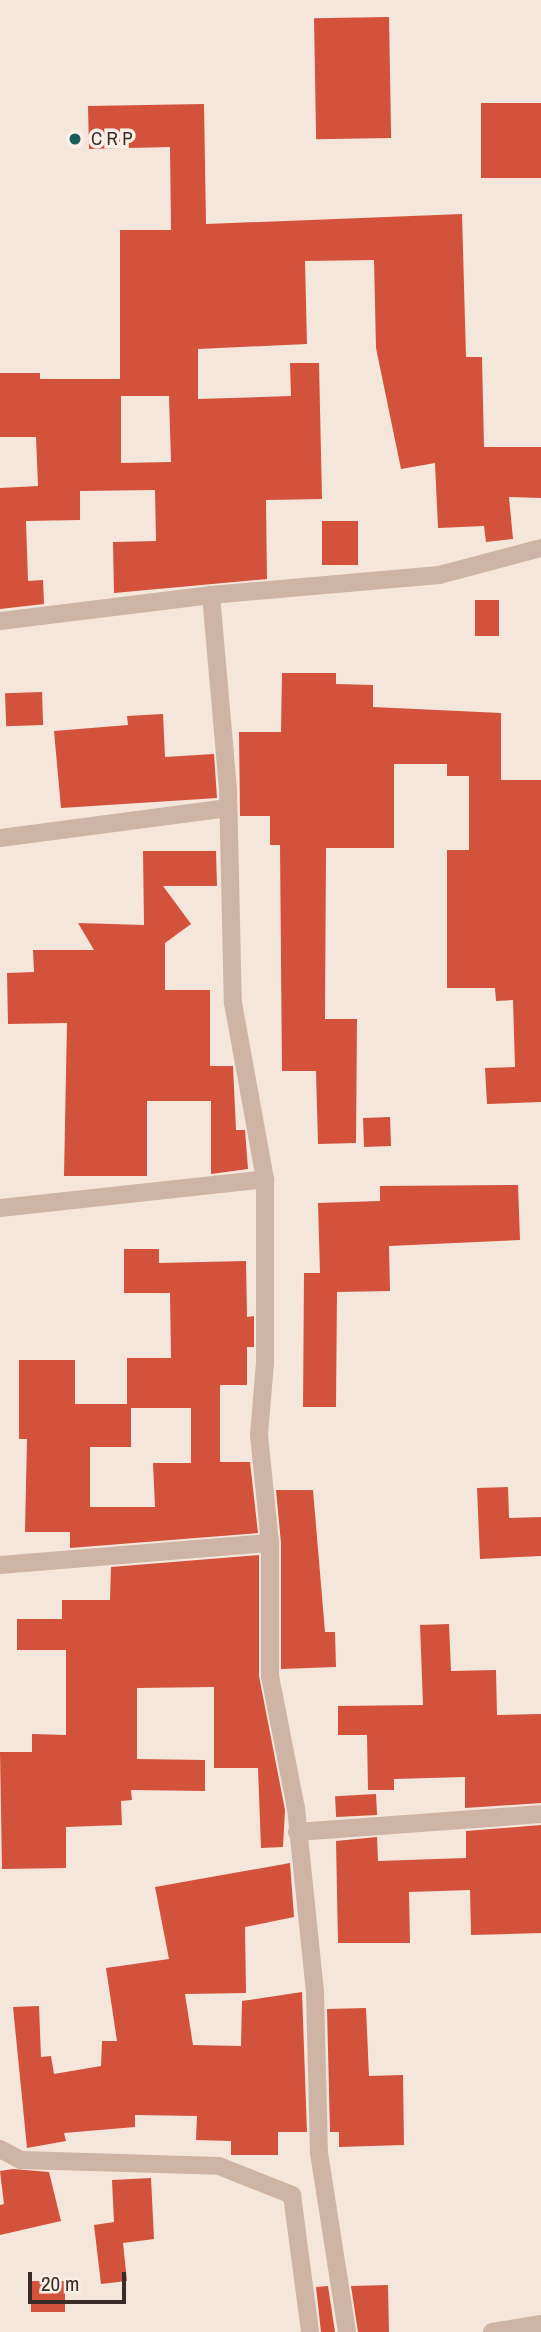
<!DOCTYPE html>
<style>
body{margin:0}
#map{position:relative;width:541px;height:2332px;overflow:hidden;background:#f4e6da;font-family:"Archivo Narrow",sans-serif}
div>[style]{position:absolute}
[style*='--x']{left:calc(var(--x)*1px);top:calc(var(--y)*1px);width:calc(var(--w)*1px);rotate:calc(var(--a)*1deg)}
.building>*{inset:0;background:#d2523b;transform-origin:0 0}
.minor>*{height:18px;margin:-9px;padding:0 9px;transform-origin:9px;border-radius:9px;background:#ceb4a5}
.dots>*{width:19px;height:19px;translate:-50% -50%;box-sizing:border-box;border:4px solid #fbf0e7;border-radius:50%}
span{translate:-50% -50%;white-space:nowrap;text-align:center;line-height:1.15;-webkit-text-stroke:7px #fbf0e7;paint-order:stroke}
.poi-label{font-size:19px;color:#392b27}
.left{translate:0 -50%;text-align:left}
.scale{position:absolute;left:28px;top:2272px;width:98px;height:32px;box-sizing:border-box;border:4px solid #392b27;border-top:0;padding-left:9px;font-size:21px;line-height:24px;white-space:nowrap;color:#392b27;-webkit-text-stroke:5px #fbf0e7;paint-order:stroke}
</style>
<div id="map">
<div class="building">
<i style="left:389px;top:17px;width:121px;height:75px;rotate:89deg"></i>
<i style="left:541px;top:103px;width:75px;height:60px;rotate:90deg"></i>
<i style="clip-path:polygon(evenodd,204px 104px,206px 224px,462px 214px,466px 357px,482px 357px,484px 447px,541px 447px,541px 498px,509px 497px,513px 539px,486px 542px,484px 526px,438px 528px,435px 463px,401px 469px,376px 348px,374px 260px,305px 261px,307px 344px,198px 349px,198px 399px,291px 396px,290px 363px,319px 363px,322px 499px,266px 500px,267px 579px,114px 593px,113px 542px,156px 541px,155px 490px,80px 491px,80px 520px,26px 521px,28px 581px,43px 580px,44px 604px,0 609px,0 488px,38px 486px,36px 437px,0 437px,0 373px,40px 373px,40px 379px,120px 379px,120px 230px,171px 230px,170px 147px,89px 149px,88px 106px,204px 104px,121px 396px,169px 396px,171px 462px,121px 463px,121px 396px)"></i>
<i style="left:322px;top:521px;width:36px;height:44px"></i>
<i style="left:475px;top:600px;width:24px;height:36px"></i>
<i style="clip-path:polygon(282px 673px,336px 673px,336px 684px,373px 685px,373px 707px,501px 713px,501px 780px,541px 780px,541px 1102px,487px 1104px,485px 1068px,515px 1067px,513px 1000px,496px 1001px,495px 988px,447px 988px,447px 850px,469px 850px,469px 776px,447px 776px,447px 764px,394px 764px,394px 848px,326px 848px,325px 1019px,357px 1019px,356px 1143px,318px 1144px,316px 1071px,282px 1071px,280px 845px,270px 845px,270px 816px,240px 816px,239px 732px,281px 732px)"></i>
<i style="left:42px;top:692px;width:33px;height:37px;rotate:88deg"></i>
<i style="clip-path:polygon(163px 714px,165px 757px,214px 754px,217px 798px,61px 808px,54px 731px,128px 725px,127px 716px)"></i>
<i style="clip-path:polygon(143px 851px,216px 851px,217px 886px,163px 886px,191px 924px,165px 943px,165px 990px,210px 990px,210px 1066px,233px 1066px,236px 1130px,245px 1130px,248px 1169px,211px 1174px,211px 1101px,147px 1101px,147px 1176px,64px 1176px,67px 1023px,8px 1024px,7px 973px,34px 972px,33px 950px,94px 950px,78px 923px,144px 925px)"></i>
<i style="left:390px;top:1117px;width:29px;height:27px;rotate:88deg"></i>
<i style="clip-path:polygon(518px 1185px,520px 1240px,389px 1246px,390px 1291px,337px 1292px,336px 1407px,303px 1407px,304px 1273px,320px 1273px,318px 1203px,380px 1201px,380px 1186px)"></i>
<i style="clip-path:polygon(evenodd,124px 1249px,159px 1249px,159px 1263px,246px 1261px,247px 1317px,254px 1316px,254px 1347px,247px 1347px,247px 1385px,220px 1385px,220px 1462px,250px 1462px,258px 1533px,70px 1548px,70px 1532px,25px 1532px,27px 1439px,19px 1439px,19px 1360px,75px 1360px,75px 1404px,127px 1404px,127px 1358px,171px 1358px,170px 1293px,124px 1293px,124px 1249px,131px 1408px,191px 1408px,191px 1463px,153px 1463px,155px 1507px,90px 1507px,90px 1447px,131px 1447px,131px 1408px)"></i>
<i style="clip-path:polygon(508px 1487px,509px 1518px,541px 1517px,541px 1556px,480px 1559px,477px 1488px)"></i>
<i style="clip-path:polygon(276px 1490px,313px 1490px,325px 1632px,335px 1632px,336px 1667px,281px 1669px,281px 1543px)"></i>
<i style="clip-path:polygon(259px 1555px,259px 1676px,285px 1810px,283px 1847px,261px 1848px,258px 1768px,214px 1768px,214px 1687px,137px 1688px,137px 1759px,205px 1760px,205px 1791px,131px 1790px,132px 1800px,121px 1801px,122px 1825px,66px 1827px,66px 1868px,2px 1869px,0 1752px,32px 1752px,32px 1734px,66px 1735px,66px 1650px,17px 1650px,17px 1619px,62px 1619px,62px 1600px,110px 1600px,111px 1567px)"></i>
<i style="clip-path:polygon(449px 1624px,451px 1671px,496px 1670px,497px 1715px,541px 1714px,541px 1803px,465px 1808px,465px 1777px,394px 1779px,394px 1790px,368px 1790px,367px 1735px,338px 1735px,338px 1706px,423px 1705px,420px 1625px)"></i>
<i style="left:376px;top:1794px;width:21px;height:41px;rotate:87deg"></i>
<i style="clip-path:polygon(541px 1825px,541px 1933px,471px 1935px,470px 1890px,409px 1892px,410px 1943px,338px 1943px,336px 1841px,377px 1837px,378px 1861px,466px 1858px,466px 1831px)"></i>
<i style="clip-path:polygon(290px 1863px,294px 1917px,245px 1927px,246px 1993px,185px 1994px,193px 2045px,241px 2046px,242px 2001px,302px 1992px,307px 2132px,278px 2132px,278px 2155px,231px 2155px,231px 2141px,196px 2140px,197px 2116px,135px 2115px,135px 2127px,64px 2133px,66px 2141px,27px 2148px,13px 2007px,39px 2006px,41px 2057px,51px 2056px,54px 2074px,101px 2066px,102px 2041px,117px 2041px,106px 1968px,169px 1959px,155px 1887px)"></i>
<i style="clip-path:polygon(366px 2008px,369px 2076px,403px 2075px,404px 2145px,339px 2147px,339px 2132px,330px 2132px,327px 2009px)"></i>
<i style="clip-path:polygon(13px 2169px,49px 2172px,61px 2221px,0 2235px,0 2205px,4px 2204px,0 2171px)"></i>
<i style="clip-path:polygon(151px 2178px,154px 2239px,123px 2243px,127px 2281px,101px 2284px,94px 2225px,114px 2222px,112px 2180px)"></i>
<i style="left:31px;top:2281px;width:34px;height:31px"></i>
<i style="clip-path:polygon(388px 2285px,389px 2332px,358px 2332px,351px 2286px)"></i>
<i style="clip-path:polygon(328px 2286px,335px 2332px,321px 2332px,316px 2287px)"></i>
</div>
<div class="minor">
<i style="--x:211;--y:595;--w:195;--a:85"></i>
<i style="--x:228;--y:789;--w:214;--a:88.7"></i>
<i style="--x:233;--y:1003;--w:179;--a:79.7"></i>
<i style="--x:265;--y:1179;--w:184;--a:90"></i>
<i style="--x:265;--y:1363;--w:72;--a:94.8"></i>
<i style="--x:259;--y:1435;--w:109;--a:84.2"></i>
<i style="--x:270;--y:1543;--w:133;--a:90"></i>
<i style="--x:270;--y:1676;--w:135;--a:78.9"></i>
<i style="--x:296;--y:1808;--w:184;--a:84.1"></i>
<i style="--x:315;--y:1991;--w:162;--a:88.6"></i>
<i style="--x:319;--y:2153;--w:181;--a:81.1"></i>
<i style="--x:0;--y:621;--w:213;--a:-7"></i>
<i style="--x:211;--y:595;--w:229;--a:-5"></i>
<i style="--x:439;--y:575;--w:106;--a:-14.8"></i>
<i style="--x:0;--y:838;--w:230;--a:-7.5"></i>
<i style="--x:0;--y:1208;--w:267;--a:-6.2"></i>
<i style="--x:0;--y:1565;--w:271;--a:-4.7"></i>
<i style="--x:297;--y:1832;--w:245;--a:-4.2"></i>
<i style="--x:0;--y:2149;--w:24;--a:28"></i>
<i style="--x:21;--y:2160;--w:198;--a:1.7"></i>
<i style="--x:219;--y:2166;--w:79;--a:21.7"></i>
<i style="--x:292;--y:2195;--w:138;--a:82.5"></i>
<i style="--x:492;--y:2332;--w:50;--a:-9.3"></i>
</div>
<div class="dots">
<i style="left:75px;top:139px;background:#185e5d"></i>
</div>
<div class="poi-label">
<span class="left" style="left:91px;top:139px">C R P</span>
</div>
<div class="scale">20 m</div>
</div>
